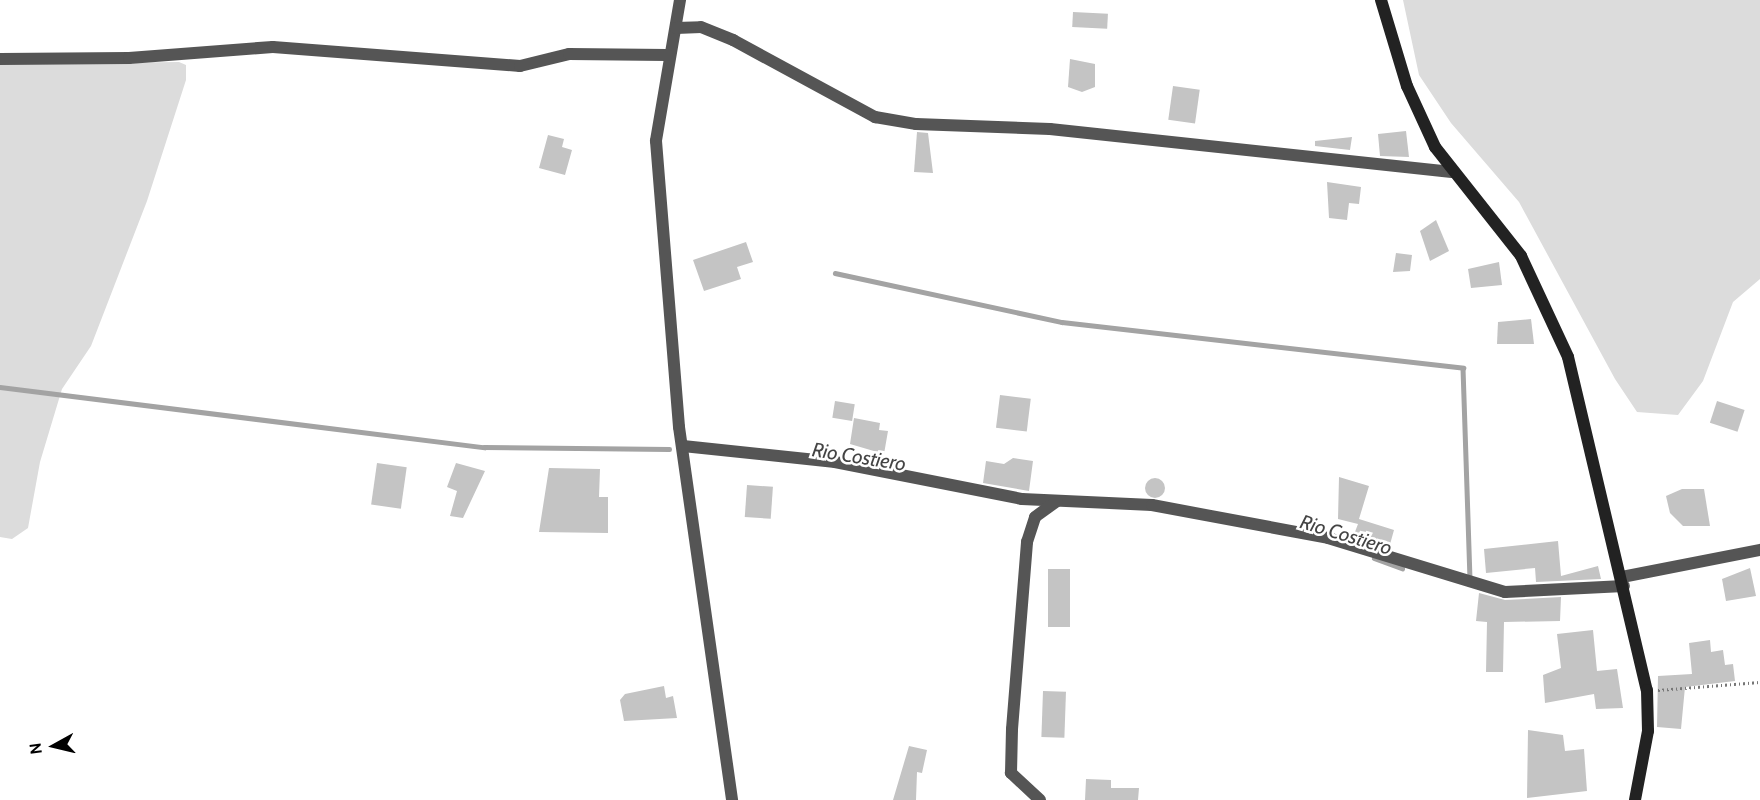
<!DOCTYPE html>
<style>
body{margin:0}
#map{position:relative;width:1760px;height:800px;overflow:hidden;background:#fff;font-family:Cabin,sans-serif}
div>[style]{position:absolute}
[style*='--x']{left:calc(var(--x)*1px);top:calc(var(--y)*1px);width:calc(var(--w)*1px);rotate:calc(var(--a)*1deg)}
.green>*{inset:0;background:#dcdcdc}
.stream>*{height:4.5px;margin:-2.25px;padding:0 2.25px;transform-origin:2.25px;border-radius:2.25px;background:#a3a3a3}
.building>*{inset:0;background:#c4c4c4;transform-origin:0 0}
.round{border-radius:50%}
.path>*{height:3px;margin-top:-1.5px;transform-origin:0;background:repeating-linear-gradient(90deg,#777 0 1.5px,transparent 0 4.5px)}
.minor>*{height:12px;margin:-6px;padding:0 6px;transform-origin:6px;border-radius:6px;background:#555}
.secondary>*{height:12px;margin:-6px;padding:0 6px;transform-origin:6px;border-radius:6px;background:#222}
span{translate:-50% -50%;white-space:nowrap;text-align:center;line-height:1.15;-webkit-text-stroke:5px #fff;paint-order:stroke}
.water-label{font-size:20px;color:#444;font-style:italic}
.north{position:absolute;left:24px;top:716px;width:60px;height:60px;-webkit-text-stroke:4px #fff;paint-order:stroke;rotate:262deg;font-size:16px;font-weight:700;line-height:24px;text-align:center;color:#000}
.north::after{content:'';display:block;margin:auto;width:21px;height:27px;background:#000;clip-path:polygon(50% 0,100% 100%,50% 72%,0 100%)}
</style>
<div id="map">
<div class="green">
<i style="clip-path:polygon(1403px 0,1760px 0,1760px 279px,1733px 302px,1703px 381px,1678px 415px,1637px 412px,1615px 379px,1519px 202px,1451px 123px,1419px 75px)"></i>
<i style="clip-path:polygon(179px 62px,186px 65px,186px 80px,147px 201px,91px 346px,62px 389px,40px 462px,28px 528px,12px 539px,0 537px,0 64px)"></i>
</div>
<div class="stream">
<i style="--x:835;--y:273;--w:232;--a:12.2"></i>
<i style="--x:1062;--y:322;--w:404;--a:6.5"></i>
<i style="--x:1463;--y:368;--w:211;--a:88.1"></i>
<i style="--x:0;--y:387;--w:488;--a:7.1"></i>
<i style="--x:484;--y:447;--w:185;--a:0.6"></i>
<i style="--x:1374;--y:558;--w:30;--a:20"></i>
</div>
<div class="building">
<i style="left:1073px;top:12px;width:35px;height:15px;rotate:3deg"></i>
<i style="clip-path:polygon(1070px 59px,1095px 64px,1095px 87px,1082px 92px,1068px 87px)"></i>
<i style="left:1173px;top:86px;width:27px;height:34px;rotate:8deg"></i>
<i style="clip-path:polygon(1406px 131px,1409px 157px,1380px 156px,1378px 134px)"></i>
<i style="clip-path:polygon(917px 132px,928px 133px,933px 173px,914px 172px)"></i>
<i style="clip-path:polygon(548px 135px,564px 139px,562px 147px,572px 150px,565px 175px,539px 168px)"></i>
<i style="clip-path:polygon(1352px 137px,1350px 150px,1315px 146px,1315px 141px)"></i>
<i style="clip-path:polygon(1327px 182px,1361px 187px,1359px 204px,1349px 203px,1347px 220px,1329px 218px)"></i>
<i style="clip-path:polygon(1436px 220px,1449px 251px,1430px 261px,1420px 231px)"></i>
<i style="clip-path:polygon(746px 242px,753px 262px,737px 267px,741px 279px,704px 291px,693px 260px)"></i>
<i style="clip-path:polygon(1396px 253px,1412px 255px,1410px 271px,1393px 272px)"></i>
<i style="clip-path:polygon(1499px 262px,1502px 285px,1471px 288px,1468px 269px)"></i>
<i style="clip-path:polygon(1531px 319px,1534px 344px,1497px 344px,1498px 322px)"></i>
<i style="left:1000px;top:395px;width:31px;height:33px;rotate:7deg"></i>
<i style="left:835px;top:401px;width:20px;height:17px;rotate:9deg"></i>
<i style="left:1717px;top:401px;width:29px;height:23px;rotate:18deg"></i>
<i style="clip-path:polygon(854px 418px,880px 423px,879px 430px,888px 431px,884px 454px,850px 444px)"></i>
<i style="clip-path:polygon(1013px 458px,1033px 461px,1029px 491px,983px 483px,986px 461px,1004px 464px)"></i>
<i style="left:377px;top:463px;width:30px;height:42px;rotate:8deg"></i>
<i style="clip-path:polygon(456px 463px,485px 471px,463px 518px,450px 516px,457px 491px,447px 487px)"></i>
<i style="clip-path:polygon(549px 468px,600px 469px,599px 497px,608px 497px,608px 533px,539px 532px)"></i>
<i style="clip-path:polygon(1339px 477px,1369px 486px,1359px 519px,1394px 530px,1389px 548px,1353px 537px,1358px 524px,1338px 519px)"></i>
<i class="round" style="left:1145px;top:478px;width:20px;height:20px"></i>
<i style="left:747px;top:485px;width:26px;height:32px;rotate:4deg"></i>
<i style="clip-path:polygon(1682px 489px,1704px 489px,1710px 526px,1683px 526px,1670px 513px,1666px 496px)"></i>
<i style="clip-path:polygon(1558px 541px,1561px 576px,1598px 566px,1601px 579px,1536px 582px,1535px 568px,1486px 573px,1484px 549px)"></i>
<i style="clip-path:polygon(1750px 568px,1756px 596px,1726px 601px,1722px 579px)"></i>
<i style="left:1048px;top:569px;width:22px;height:58px"></i>
<i style="clip-path:polygon(1479px 593px,1505px 600px,1561px 597px,1560px 621px,1504px 622px,1503px 672px,1486px 672px,1487px 622px,1476px 621px)"></i>
<i style="clip-path:polygon(1593px 630px,1597px 671px,1617px 669px,1623px 708px,1596px 709px,1594px 694px,1545px 703px,1543px 675px,1561px 668px,1557px 634px)"></i>
<i style="clip-path:polygon(1710px 640px,1711px 652px,1723px 650px,1725px 665px,1733px 664px,1735px 681px,1685px 687px,1681px 729px,1657px 727px,1658px 676px,1692px 674px,1689px 643px)"></i>
<i style="clip-path:polygon(664px 686px,666px 698px,673px 696px,677px 718px,624px 721px,620px 700px,625px 694px)"></i>
<i style="left:1043px;top:691px;width:23px;height:46px;rotate:2deg"></i>
<i style="clip-path:polygon(1528px 730px,1563px 735px,1565px 751px,1584px 749px,1587px 791px,1527px 798px)"></i>
<i style="clip-path:polygon(909px 746px,927px 750px,922px 773px,917px 772px,916px 800px,893px 800px)"></i>
<i style="clip-path:polygon(1086px 779px,1111px 780px,1111px 788px,1139px 788px,1138px 800px,1085px 800px)"></i>
</div>
<div class="path">
<i style="--x:1658;--y:690;--w:102;--a:-4.5"></i>
</div>
<div class="minor">
<i style="--x:680;--y:0;--w:143;--a:99.7"></i>
<i style="--x:656;--y:141;--w:287;--a:85.4"></i>
<i style="--x:679;--y:427;--w:377;--a:81.9"></i>
<i style="--x:676;--y:28;--w:25;--a:-2"></i>
<i style="--x:701;--y:27;--w:35;--a:22"></i>
<i style="--x:733;--y:40;--w:162;--a:28.5"></i>
<i style="--x:875;--y:117;--w:42;--a:9.7"></i>
<i style="--x:916;--y:124;--w:134;--a:2.1"></i>
<i style="--x:1050;--y:129;--w:404;--a:6.1"></i>
<i style="--x:0;--y:59;--w:129;--a:-0.4"></i>
<i style="--x:129;--y:58;--w:144;--a:-4.4"></i>
<i style="--x:273;--y:47;--w:248;--a:4.4"></i>
<i style="--x:520;--y:66;--w:50;--a:-13.8"></i>
<i style="--x:569;--y:54;--w:98;--a:0.6"></i>
<i style="--x:683;--y:446;--w:153;--a:6"></i>
<i style="--x:835;--y:462;--w:191;--a:11.2"></i>
<i style="--x:1022;--y:499;--w:130;--a:2.6"></i>
<i style="--x:1152;--y:505;--w:179;--a:10.6"></i>
<i style="--x:1328;--y:538;--w:185;--a:17"></i>
<i style="--x:1505;--y:592;--w:119;--a:-2.9"></i>
<i style="--x:1622;--y:577;--w:141;--a:-11.1"></i>
<i style="--x:1040;--y:800;--w:40;--a:-137"></i>
<i style="--x:1011;--y:773;--w:44;--a:-88.7"></i>
<i style="--x:1012;--y:729;--w:188;--a:-85.4"></i>
<i style="--x:1027;--y:542;--w:26;--a:-72"></i>
<i style="--x:1035;--y:517;--w:27;--a:-36"></i>
</div>
<div class="secondary">
<i style="--x:1381;--y:0;--w:90;--a:73.2"></i>
<i style="--x:1407;--y:86;--w:67;--a:65.3"></i>
<i style="--x:1435;--y:147;--w:139;--a:51.7"></i>
<i style="--x:1521;--y:256;--w:111;--a:65"></i>
<i style="--x:1568;--y:357;--w:342;--a:76.7"></i>
<i style="--x:1647;--y:690;--w:41;--a:88.6"></i>
<i style="--x:1648;--y:731;--w:70;--a:100.7"></i>
</div>
<div class="water-label">
<span style="left:859px;top:457px;rotate:9deg">Rio Costiero</span>
<span style="left:1346px;top:535px;rotate:17deg">Rio Costiero</span>
</div>
<div class="north">N</div>
</div>
